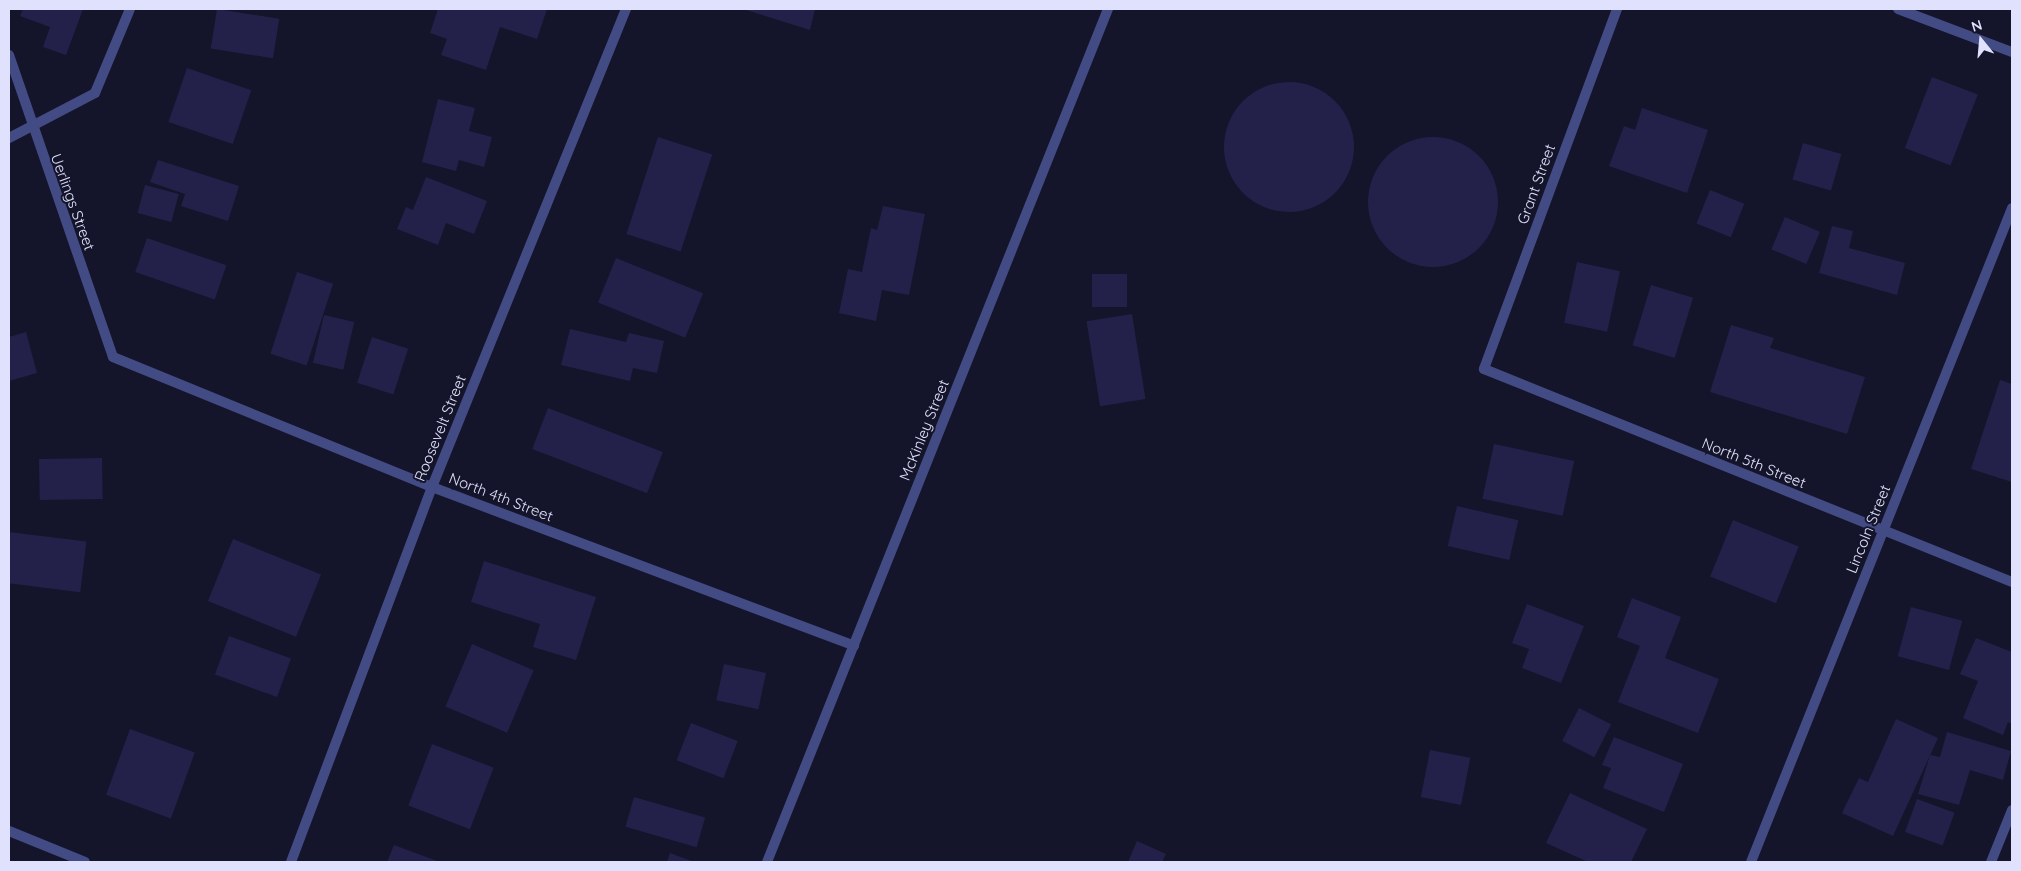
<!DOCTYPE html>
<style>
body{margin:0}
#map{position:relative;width:2021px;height:871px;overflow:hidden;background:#14142a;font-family:Quicksand,sans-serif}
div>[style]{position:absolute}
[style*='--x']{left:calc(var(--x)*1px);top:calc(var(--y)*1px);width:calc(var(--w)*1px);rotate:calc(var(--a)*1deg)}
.building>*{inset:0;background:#23214a;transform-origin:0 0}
.round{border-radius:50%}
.service>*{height:10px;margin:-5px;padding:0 5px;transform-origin:5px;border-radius:5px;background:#434b85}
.minor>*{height:10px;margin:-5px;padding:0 5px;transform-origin:5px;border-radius:5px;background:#434b85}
.tertiary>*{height:10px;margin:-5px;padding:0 5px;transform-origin:5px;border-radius:5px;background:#434b85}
span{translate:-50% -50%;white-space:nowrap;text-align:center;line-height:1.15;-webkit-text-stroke:4px #14142a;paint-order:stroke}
.street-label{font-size:15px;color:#e0e1fc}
.frame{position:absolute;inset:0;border:10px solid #e0e1fc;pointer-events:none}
.north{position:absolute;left:1956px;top:15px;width:50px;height:50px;-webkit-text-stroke:4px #14142a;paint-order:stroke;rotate:343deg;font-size:14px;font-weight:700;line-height:20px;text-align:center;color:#e0e1fc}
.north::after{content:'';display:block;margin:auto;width:18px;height:22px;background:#e0e1fc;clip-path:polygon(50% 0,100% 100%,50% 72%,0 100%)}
</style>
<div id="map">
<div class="building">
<i style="clip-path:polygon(23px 9px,83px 9px,66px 55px,43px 47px,50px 27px,20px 16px)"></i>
<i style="left:217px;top:9px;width:63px;height:40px;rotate:9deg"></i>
<i style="clip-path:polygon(438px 9px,547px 9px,537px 39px,500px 27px,486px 70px,441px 55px,447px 39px,430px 33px)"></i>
<i style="clip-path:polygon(743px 9px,815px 9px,810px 30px)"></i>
<i style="left:187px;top:68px;width:68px;height:57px;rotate:19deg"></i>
<i style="left:1932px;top:77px;width:49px;height:76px;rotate:21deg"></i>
<i class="round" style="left:1224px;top:82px;width:130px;height:130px"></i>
<i style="clip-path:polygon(438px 99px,475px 108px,469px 131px,492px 137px,484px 167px,459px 160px,456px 171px,422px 162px)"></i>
<i style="clip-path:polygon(1642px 108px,1708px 130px,1687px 193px,1609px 166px,1624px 126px,1635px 130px)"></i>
<i style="left:658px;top:137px;width:57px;height:102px;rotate:18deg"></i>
<i class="round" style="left:1368px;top:137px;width:130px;height:130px"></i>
<i style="left:1803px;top:143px;width:40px;height:38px;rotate:16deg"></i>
<i style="clip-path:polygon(158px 160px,239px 186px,228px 221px,181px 206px,185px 194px,150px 182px)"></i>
<i style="clip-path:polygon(426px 177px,487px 201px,474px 234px,446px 223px,438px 245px,397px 229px,406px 207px,413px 210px)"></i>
<i style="left:145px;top:185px;width:35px;height:29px;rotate:15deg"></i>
<i style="left:1710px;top:190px;width:37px;height:36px;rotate:22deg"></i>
<i style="clip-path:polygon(883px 206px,925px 214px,909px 295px,882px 290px,876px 321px,839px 313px,848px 269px,862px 272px,871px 228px,877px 230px)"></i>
<i style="left:1785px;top:217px;width:38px;height:35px;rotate:23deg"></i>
<i style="clip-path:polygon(1832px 226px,1853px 231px,1849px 248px,1905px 263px,1897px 295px,1819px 273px)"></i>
<i style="left:147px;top:238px;width:84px;height:36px;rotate:19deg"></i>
<i style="left:616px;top:258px;width:94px;height:48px;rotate:22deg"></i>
<i style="left:1577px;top:262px;width:44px;height:62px;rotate:12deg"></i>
<i style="left:297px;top:272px;width:38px;height:86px;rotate:18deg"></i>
<i style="left:1092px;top:274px;width:35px;height:33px"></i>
<i style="left:1651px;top:285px;width:44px;height:63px;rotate:17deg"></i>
<i style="left:1132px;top:314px;width:86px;height:46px;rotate:81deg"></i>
<i style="left:324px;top:315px;width:31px;height:49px;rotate:13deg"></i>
<i style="clip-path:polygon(1731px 325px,1774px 338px,1770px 348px,1865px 377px,1847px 434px,1710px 392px)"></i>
<i style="clip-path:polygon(570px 329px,626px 342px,629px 333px,664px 341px,657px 373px,633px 368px,630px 381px,561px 365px)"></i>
<i style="clip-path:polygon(26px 332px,37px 373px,9px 381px,9px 337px)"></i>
<i style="left:372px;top:337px;width:38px;height:48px;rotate:18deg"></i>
<i style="clip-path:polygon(2000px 380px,2012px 384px,2012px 482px,1971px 469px)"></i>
<i style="left:548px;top:408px;width:123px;height:44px;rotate:21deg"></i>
<i style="left:1494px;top:444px;width:82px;height:56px;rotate:12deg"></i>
<i style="left:102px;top:458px;width:41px;height:63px;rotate:89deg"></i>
<i style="left:1457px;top:506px;width:63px;height:41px;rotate:13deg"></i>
<i style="left:1733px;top:520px;width:71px;height:61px;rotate:22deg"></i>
<i style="left:9px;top:532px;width:78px;height:51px;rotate:7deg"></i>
<i style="left:233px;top:539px;width:95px;height:67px;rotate:22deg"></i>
<i style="clip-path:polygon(484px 561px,596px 597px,576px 660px,533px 647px,540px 624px,471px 602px)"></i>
<i style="clip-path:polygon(1632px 598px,1681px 617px,1665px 658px,1719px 679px,1698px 733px,1618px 702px,1640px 646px,1617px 637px)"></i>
<i style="clip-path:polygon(1527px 604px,1584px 626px,1561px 683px,1522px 668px,1529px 649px,1512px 643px)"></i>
<i style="left:1911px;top:607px;width:53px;height:51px;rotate:15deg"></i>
<i style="left:229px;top:636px;width:66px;height:41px;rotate:20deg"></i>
<i style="clip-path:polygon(1976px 638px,2012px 652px,2012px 724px,2008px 722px,2003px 735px,1963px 718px,1978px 681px,1960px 674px)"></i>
<i style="left:472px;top:644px;width:67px;height:68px;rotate:23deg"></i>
<i style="left:724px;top:664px;width:43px;height:37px;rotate:12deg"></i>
<i style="left:1579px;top:708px;width:36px;height:37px;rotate:27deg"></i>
<i style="clip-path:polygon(1896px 719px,1938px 738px,1893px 836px,1842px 813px,1859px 778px,1868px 782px)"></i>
<i style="left:691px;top:723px;width:50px;height:40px;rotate:21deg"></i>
<i style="left:130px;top:729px;width:69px;height:70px;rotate:20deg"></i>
<i style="clip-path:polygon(1947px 732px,2011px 751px,2003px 780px,1970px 770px,1959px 805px,1918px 794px,1930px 755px,1940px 757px)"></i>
<i style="clip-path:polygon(1614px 737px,1683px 764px,1664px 812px,1603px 788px,1611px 768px,1602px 765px)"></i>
<i style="left:432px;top:744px;width:66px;height:66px;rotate:21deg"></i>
<i style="left:1430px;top:750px;width:41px;height:48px;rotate:11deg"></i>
<i style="clip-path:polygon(1570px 793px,1647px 829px,1631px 862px,1588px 862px,1546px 843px)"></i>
<i style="left:634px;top:797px;width:74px;height:31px;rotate:16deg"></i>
<i style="left:1917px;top:799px;width:40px;height:35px;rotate:20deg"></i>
<i style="clip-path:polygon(1137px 841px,1166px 854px,1162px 862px,1128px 862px)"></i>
<i style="clip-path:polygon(394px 845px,440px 862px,387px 862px)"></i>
<i style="clip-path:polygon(670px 853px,694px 862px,667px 862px)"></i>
</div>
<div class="service">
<i style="--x:1991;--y:862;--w:56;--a:-68"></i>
</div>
<div class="minor">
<i style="--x:1617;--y:9;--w:384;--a:110.3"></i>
<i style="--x:1484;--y:369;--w:569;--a:21.97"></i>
<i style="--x:1898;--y:9;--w:122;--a:20.7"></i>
<i style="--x:9;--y:55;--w:319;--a:71"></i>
<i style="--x:113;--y:357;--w:344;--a:22.2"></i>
<i style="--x:432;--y:487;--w:451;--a:20.6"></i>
<i style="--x:9;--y:138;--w:97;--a:-27.6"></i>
<i style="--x:95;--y:93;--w:91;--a:-67.4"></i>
<i style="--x:291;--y:862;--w:401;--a:-69.4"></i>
<i style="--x:432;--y:487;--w:516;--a:-67.91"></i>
<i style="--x:767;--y:862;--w:919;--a:-68.21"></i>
<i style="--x:1751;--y:862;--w:704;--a:-68.24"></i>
</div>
<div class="tertiary">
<i style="--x:9;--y:831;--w:82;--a:22.2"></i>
</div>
<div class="street-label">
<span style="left:1536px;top:184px;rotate:-70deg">Grant Street</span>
<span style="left:73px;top:202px;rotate:70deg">Uerlings Street</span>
<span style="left:440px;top:428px;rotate:-68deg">Roosevelt Street</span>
<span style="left:924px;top:430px;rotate:-68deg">McKinley Street</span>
<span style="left:1754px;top:463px;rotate:22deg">North 5th Street</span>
<span style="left:501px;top:497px;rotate:21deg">North 4th Street</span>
<span style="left:1868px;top:529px;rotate:-68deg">Lincoln Street</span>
</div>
<div class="frame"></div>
<div class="north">N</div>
</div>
